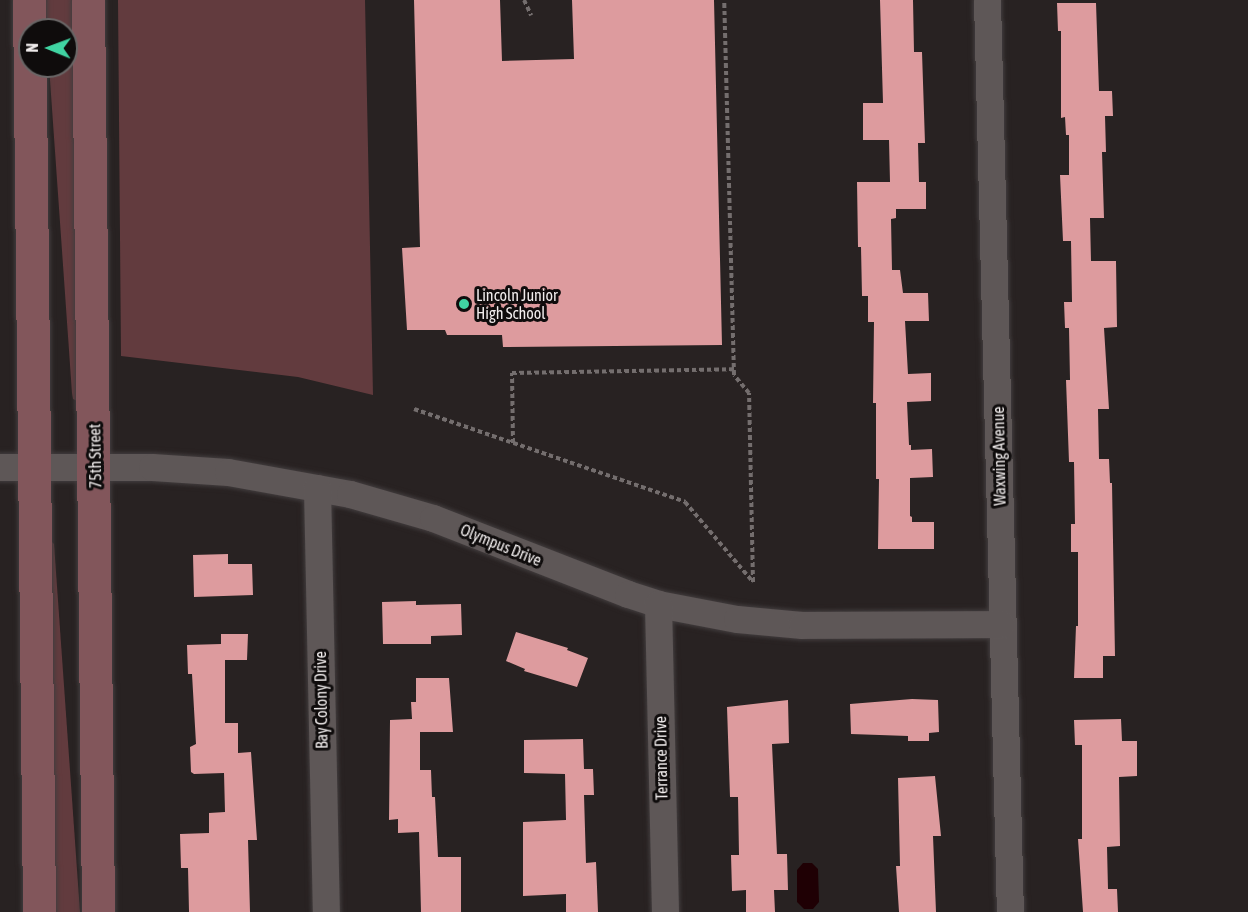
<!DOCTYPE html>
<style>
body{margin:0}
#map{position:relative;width:1248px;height:912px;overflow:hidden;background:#282222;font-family:"Asap Condensed",sans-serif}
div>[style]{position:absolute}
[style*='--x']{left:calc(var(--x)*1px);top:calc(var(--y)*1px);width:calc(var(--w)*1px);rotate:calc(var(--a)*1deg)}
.green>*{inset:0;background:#623b3e}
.water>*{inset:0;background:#1f0004}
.building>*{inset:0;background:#dd9b9e}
.path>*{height:4px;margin-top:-2px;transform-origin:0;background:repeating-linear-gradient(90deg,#746e6e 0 4.5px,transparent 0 7.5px)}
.roads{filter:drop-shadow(0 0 2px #423d3e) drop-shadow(0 0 2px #423d3e)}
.minor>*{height:27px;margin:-13.5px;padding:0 13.5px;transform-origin:13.5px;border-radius:13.5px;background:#5e5757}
.secondary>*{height:33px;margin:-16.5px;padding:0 16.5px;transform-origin:16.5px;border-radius:16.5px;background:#82565b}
.dots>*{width:16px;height:16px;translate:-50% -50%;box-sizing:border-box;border:3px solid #0f0c0c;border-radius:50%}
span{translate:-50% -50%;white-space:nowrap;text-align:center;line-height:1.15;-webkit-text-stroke:6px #0f0c0c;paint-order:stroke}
.poi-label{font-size:16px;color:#f1eded}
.left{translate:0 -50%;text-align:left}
.street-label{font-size:16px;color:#f1eded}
.north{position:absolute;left:18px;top:18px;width:60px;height:60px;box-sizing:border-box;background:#0f0c0c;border:2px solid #696666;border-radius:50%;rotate:271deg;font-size:16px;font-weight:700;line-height:24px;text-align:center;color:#f1eded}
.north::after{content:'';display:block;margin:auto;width:21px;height:27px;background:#40d4a2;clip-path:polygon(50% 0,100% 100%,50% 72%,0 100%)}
</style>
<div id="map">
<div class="green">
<i style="clip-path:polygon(45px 0,74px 0,77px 401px,73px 399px,72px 393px,49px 66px,66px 66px,66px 30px,47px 30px)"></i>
<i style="clip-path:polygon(118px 0,365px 0,373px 395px,298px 377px,121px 356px)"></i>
<i style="clip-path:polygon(51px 541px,54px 544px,80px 912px,53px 912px)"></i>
</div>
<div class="water">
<i style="clip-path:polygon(803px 863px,812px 863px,818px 869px,819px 902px,813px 909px,804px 909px,797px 902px,797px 870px)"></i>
</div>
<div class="building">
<i style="clip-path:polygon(414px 0,500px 0,502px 61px,574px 59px,572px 0,714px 0,722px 345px,503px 347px,502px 335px,447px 335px,445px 330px,407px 330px,402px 248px,420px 247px)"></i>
<i style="clip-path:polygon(880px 0,913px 0,914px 52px,922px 52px,925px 143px,918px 143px,919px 182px,926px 182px,926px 209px,896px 209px,896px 218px,891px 219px,892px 270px,900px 270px,903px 293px,928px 293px,929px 321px,905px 321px,908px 374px,931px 373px,931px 401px,907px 402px,909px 445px,911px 445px,911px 450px,932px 449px,933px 477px,910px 478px,910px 516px,912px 517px,912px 522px,934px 522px,934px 549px,878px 549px,879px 479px,876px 479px,876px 403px,873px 403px,874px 322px,868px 322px,868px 296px,862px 296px,861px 247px,858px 247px,857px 182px,890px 182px,889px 140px,863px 140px,863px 103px,883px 103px)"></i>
<i style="clip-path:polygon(1057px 3px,1096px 3px,1099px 91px,1112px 91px,1113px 116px,1105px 116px,1106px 152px,1102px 152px,1104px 218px,1090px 218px,1091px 261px,1116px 261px,1117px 327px,1104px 328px,1109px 409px,1098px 409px,1099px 459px,1109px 459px,1110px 483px,1112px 483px,1115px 656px,1103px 656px,1103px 678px,1074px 678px,1076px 626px,1078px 626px,1078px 552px,1071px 552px,1071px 524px,1075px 524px,1074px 462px,1069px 462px,1066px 380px,1070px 380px,1069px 328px,1065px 328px,1064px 302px,1072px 302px,1071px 241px,1063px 241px,1060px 175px,1069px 175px,1069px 135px,1066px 135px,1065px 117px,1061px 118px,1061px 31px,1058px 31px)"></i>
<i style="clip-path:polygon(228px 554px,228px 564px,252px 564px,253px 595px,194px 597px,193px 555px)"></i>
<i style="clip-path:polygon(416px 601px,416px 605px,461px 604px,462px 635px,431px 636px,431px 644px,383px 644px,382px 602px)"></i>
<i style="clip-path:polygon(516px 632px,568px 648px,567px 650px,588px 658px,577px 687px,524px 671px,525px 669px,506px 661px)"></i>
<i style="clip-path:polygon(221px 634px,248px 634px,247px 660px,225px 660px,225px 723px,238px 723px,238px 753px,251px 752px,257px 840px,248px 840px,250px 912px,189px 912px,188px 868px,181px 868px,180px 834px,209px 833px,209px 813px,225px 812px,224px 773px,194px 774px,191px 772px,190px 747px,196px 744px,192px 674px,188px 674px,187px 645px,221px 644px)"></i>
<i style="clip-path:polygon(416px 678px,449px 678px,453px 732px,420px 732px,420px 770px,431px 770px,432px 797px,435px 797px,438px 857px,461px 857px,461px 912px,421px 912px,419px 832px,398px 833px,398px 819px,389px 820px,390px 720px,412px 719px,411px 702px,416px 702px)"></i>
<i style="clip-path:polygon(912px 699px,938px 700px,939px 732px,929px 733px,929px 741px,908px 741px,908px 736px,851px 734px,850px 704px)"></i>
<i style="clip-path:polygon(788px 700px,789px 743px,772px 744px,777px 854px,787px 854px,788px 890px,774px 890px,775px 912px,746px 912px,746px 890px,732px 891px,731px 855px,739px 855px,738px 797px,730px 797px,727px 707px)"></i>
<i style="clip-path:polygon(1121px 719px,1122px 741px,1137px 741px,1137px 776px,1119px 777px,1120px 846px,1107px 847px,1108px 889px,1117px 889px,1118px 912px,1083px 912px,1078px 839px,1082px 839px,1082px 745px,1075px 745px,1074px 720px)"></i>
<i style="clip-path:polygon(583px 739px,584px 769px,593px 769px,594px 795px,584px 795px,586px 863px,596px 862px,598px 912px,566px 912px,566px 894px,523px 896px,523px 822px,566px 820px,565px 774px,524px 773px,524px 740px)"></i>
<i style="clip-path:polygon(935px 776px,941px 836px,933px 836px,936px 912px,899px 912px,896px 866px,900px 866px,898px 778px)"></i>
</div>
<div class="path">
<i style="--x:524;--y:0;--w:17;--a:65"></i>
<i style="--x:414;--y:409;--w:287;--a:18.9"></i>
<i style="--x:685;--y:502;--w:105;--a:49.6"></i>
<i style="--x:753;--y:582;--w:189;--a:-91.2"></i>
<i style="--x:749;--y:393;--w:23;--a:-130"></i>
<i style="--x:734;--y:375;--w:375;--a:-91.5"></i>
<i style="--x:513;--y:443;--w:70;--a:-90.8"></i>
<i style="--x:512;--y:373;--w:222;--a:-1"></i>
</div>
<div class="roads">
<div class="minor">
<i style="--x:987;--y:0;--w:912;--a:88.56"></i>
<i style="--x:0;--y:467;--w:152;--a:0"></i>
<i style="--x:152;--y:467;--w:76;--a:3.8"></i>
<i style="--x:228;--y:472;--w:124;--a:10.2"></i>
<i style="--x:350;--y:494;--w:86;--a:16.1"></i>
<i style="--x:433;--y:518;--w:209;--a:21.3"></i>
<i style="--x:628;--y:594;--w:32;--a:18"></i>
<i style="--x:658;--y:604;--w:80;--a:10.8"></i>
<i style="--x:737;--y:619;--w:65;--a:5.3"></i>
<i style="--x:802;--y:625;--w:199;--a:-0.3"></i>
<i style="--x:317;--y:488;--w:424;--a:88.8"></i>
<i style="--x:658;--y:604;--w:308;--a:88.7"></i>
</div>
<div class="secondary">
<i style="--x:29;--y:0;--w:912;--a:89.37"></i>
<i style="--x:88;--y:0;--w:912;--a:89.37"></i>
</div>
</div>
<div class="dots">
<i style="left:464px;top:304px;background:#40d4a2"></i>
</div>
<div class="poi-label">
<span class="left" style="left:476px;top:304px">Lincoln Junior<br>High School</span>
</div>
<div class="street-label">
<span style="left:95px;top:456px;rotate:-91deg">75th Street</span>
<span style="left:999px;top:456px;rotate:-91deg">Waxwing Avenue</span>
<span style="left:501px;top:545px;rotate:22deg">Olympus Drive</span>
<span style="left:321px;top:700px;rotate:-91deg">Bay Colony Drive</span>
<span style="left:661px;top:758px;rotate:-91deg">Terrance Drive</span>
</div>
<div class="north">N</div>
</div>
